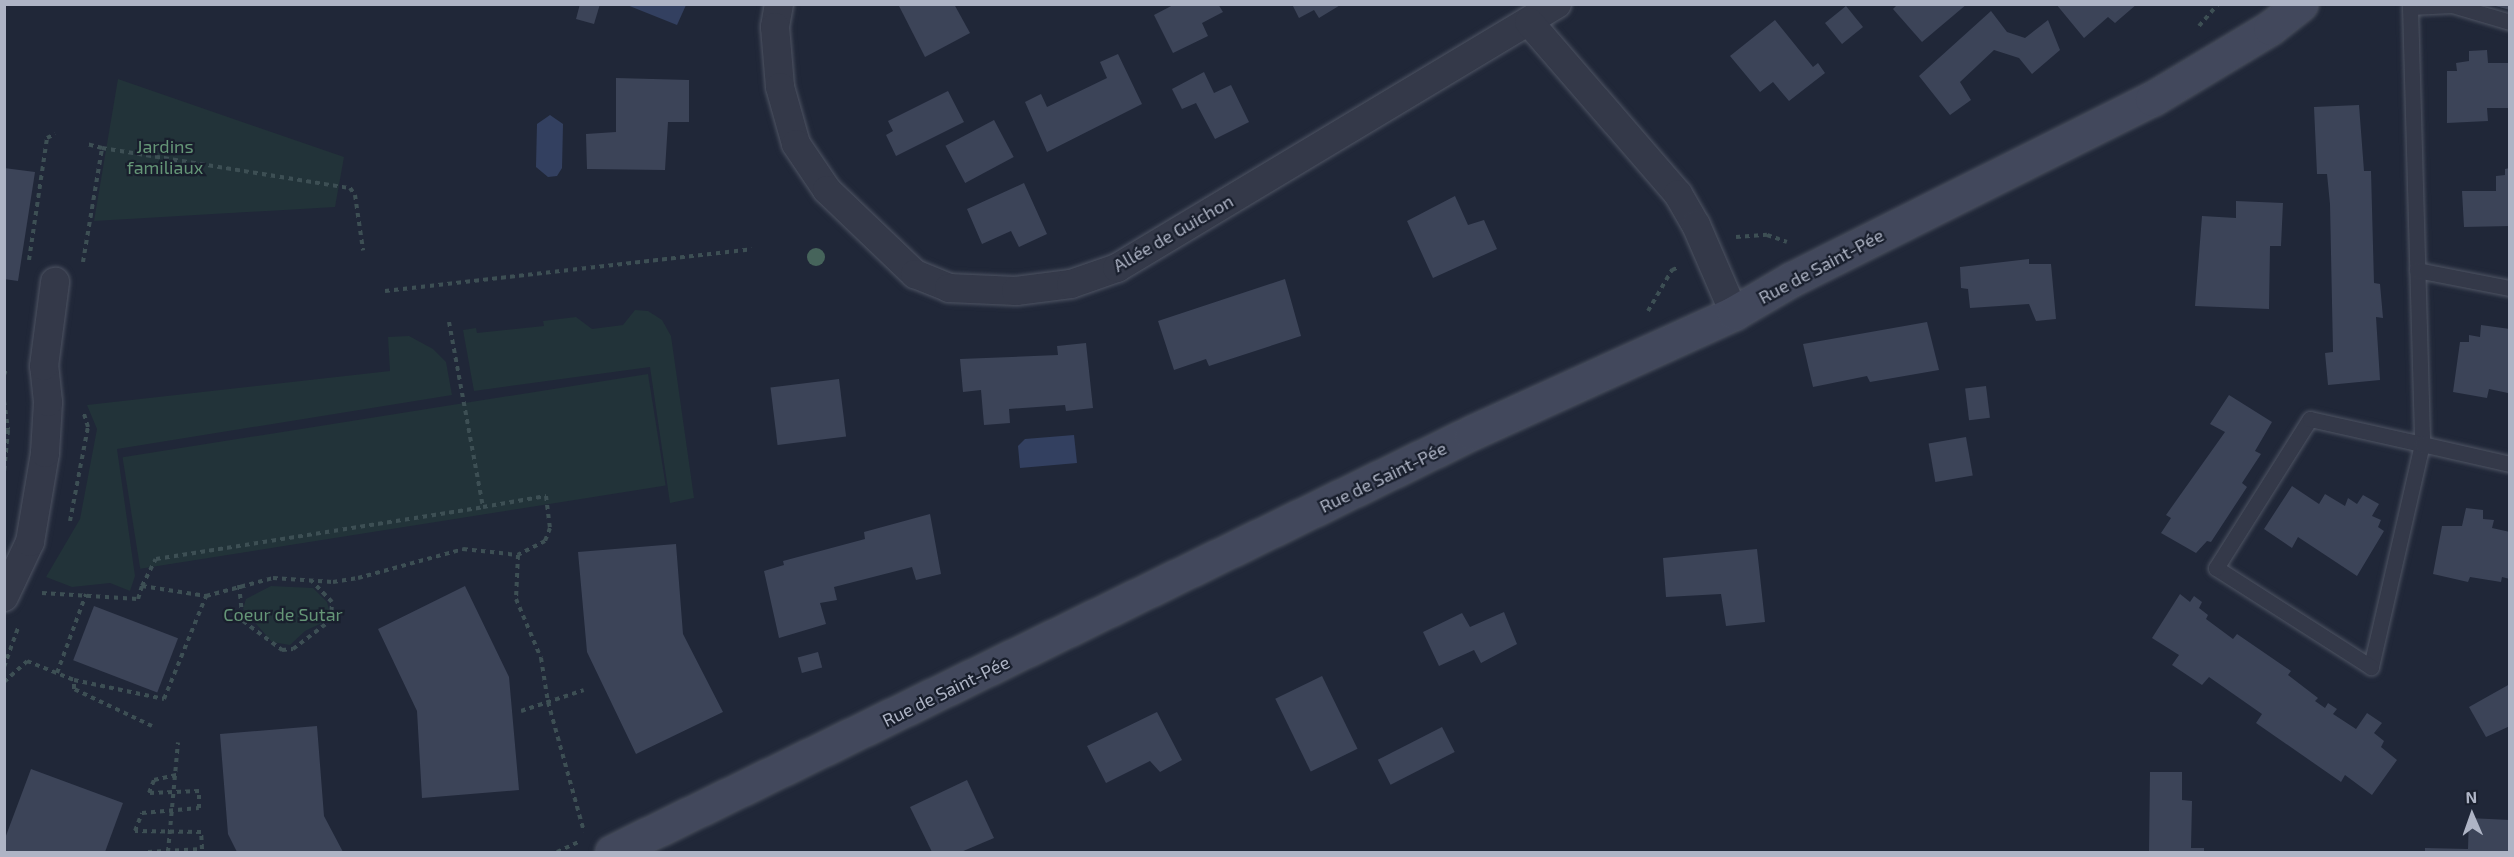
<!DOCTYPE html>
<meta charset="utf-8">
<style>
body{margin:0}
#map{position:relative;width:2514px;height:857px;overflow:hidden;background:#202738;font-family:"Exo 2",sans-serif}
div>[style]{position:absolute}
[style*='--x']{left:calc(var(--x)*1px);top:calc(var(--y)*1px);width:calc(var(--w)*1px);rotate:calc(var(--a)*1deg)}
.green>*{inset:0;background:#223339;transform-origin:0 0}
.water>*{inset:0;background:#334060}
.building>*{inset:0;background:#3c4458;transform-origin:0 0}
.path>*{height:4px;margin-top:-2px;transform-origin:0;background:repeating-linear-gradient(90deg,#3d4f54 0 4.5px,transparent 0 9px)}
.roads{filter:drop-shadow(0 0 2px #4e5463) drop-shadow(0 0 2px #4e5463)}
.lane>*{height:15px;margin:-7.5px;padding:0 7.5px;transform-origin:7.5px;border-radius:7.5px;background:#343949}
.street>*{height:28px;margin:-14px;padding:0 14px;transform-origin:14px;border-radius:14px;background:#343949}
.secondary>*{height:33px;margin:-16.5px;padding:0 16.5px;transform-origin:16.5px;border-radius:16.5px;background:#42485c}
.trees>*{width:18px;height:18px;margin:-9px;border-radius:50%;background:#46645b}
span{translate:-50% -50%;white-space:nowrap;text-align:center;line-height:1.15;-webkit-text-stroke:4.5px #191f2d;paint-order:stroke}
.park-label{font-size:18px;color:#659677}
.street-label{font-size:18px;color:#aeb4c5}
.frame{position:absolute;inset:0;border:6px solid #aeb4c5;pointer-events:none}
.north{position:absolute;left:2442px;top:785px;width:60px;height:60px;-webkit-text-stroke:4px #191f2d;paint-order:stroke;rotate:358deg;font-size:16px;font-weight:700;line-height:24px;text-align:center;color:#aeb4c5}
.north::after{content:'';display:block;margin:auto;width:21px;height:27px;background:#aeb4c5;clip-path:polygon(50% 0,100% 100%,50% 72%,0 100%)}
</style>
<div id="map">
<div class="green">
<i style="clip-path:polygon(118px 79px,344px 157px,335px 207px,94px 221px)"></i>
<i style="clip-path:polygon(635px 310px,648px 311px,662px 320px,671px 336px,694px 498px,670px 503px,650px 367px,474px 391px,463px 330px,476px 328px,477px 333px,544px 326px,543px 321px,576px 317px,592px 329px,623px 325px)"></i>
<i style="clip-path:polygon(409px 336px,433px 349px,446px 362px,452px 395px,117px 449px,135px 576px,130px 591px,110px 583px,72px 587px,46px 577px,80px 519px,97px 429px,87px 405px,390px 371px,388px 337px)"></i>
<i style="left:648px;top:374px;width:113px;height:532px;rotate:81deg"></i>
<i style="clip-path:polygon(271px 586px,313px 588px,327px 602px,330px 613px,326px 621px,305px 631px,290px 645px,272px 642px,243px 609px,246px 599px)"></i>
</div>
<div class="water">
<i style="clip-path:polygon(627px 5px,686px 4px,686px 5px,677px 25px)"></i>
<i style="clip-path:polygon(550px 115px,563px 124px,562px 168px,557px 176px,548px 177px,536px 167px,537px 124px)"></i>
<i style="clip-path:polygon(1074px 435px,1077px 463px,1020px 468px,1018px 446px,1025px 439px)"></i>
</div>
<div class="building">
<i style="clip-path:polygon(580px 4px,600px 4px,594px 24px,576px 19px)"></i>
<i style="clip-path:polygon(898px 4px,954px 4px,970px 33px,925px 57px)"></i>
<i style="clip-path:polygon(1175px 4px,1218px 4px,1223px 12px,1202px 23px,1208px 36px,1173px 53px,1154px 15px)"></i>
<i style="clip-path:polygon(1292px 4px,1342px 4px,1319px 18px,1314px 10px,1299px 18px)"></i>
<i style="clip-path:polygon(1898px 4px,1967px 4px,1922px 42px,1893px 9px)"></i>
<i style="clip-path:polygon(2056px 4px,2137px 4px,2115px 23px,2108px 17px,2084px 38px)"></i>
<i style="clip-path:polygon(2492px 4px,2510px 4px,2510px 10px,2492px 5px)"></i>
<i style="left:1846px;top:6px;width:27px;height:27px;rotate:51deg"></i>
<i style="clip-path:polygon(1991px 11px,2007px 32px,2025px 38px,2048px 20px,2060px 50px,2032px 74px,2019px 58px,1994px 50px,1960px 82px,1971px 100px,1950px 115px,1919px 76px)"></i>
<i style="clip-path:polygon(1775px 20px,1813px 67px,1818px 63px,1825px 73px,1789px 101px,1773px 82px,1760px 92px,1730px 56px)"></i>
<i style="clip-path:polygon(2487px 50px,2488px 63px,2510px 63px,2510px 108px,2487px 108px,2488px 121px,2447px 123px,2447px 71px,2457px 71px,2456px 63px,2469px 61px,2469px 51px)"></i>
<i style="clip-path:polygon(1118px 54px,1142px 104px,1047px 152px,1025px 102px,1041px 94px,1047px 107px,1107px 78px,1100px 62px)"></i>
<i style="clip-path:polygon(1204px 72px,1214px 93px,1231px 85px,1249px 122px,1215px 139px,1196px 103px,1182px 109px,1172px 89px)"></i>
<i style="clip-path:polygon(616px 78px,689px 80px,689px 122px,668px 122px,665px 170px,587px 169px,586px 134px,616px 132px)"></i>
<i style="clip-path:polygon(948px 91px,964px 122px,896px 156px,886px 135px,893px 131px,888px 121px)"></i>
<i style="clip-path:polygon(2359px 105px,2364px 171px,2371px 171px,2374px 283px,2380px 284px,2383px 318px,2376px 317px,2380px 380px,2328px 385px,2325px 353px,2333px 352px,2330px 204px,2327px 174px,2317px 174px,2314px 107px)"></i>
<i style="left:994px;top:120px;width:42px;height:55px;rotate:62deg"></i>
<i style="clip-path:polygon(4px 168px,35px 172px,18px 281px,4px 279px)"></i>
<i style="clip-path:polygon(2510px 168px,2510px 226px,2464px 227px,2462px 191px,2496px 191px,2496px 176px,2505px 175px,2505px 169px)"></i>
<i style="clip-path:polygon(1024px 183px,1047px 234px,1019px 247px,1011px 231px,982px 244px,967px 209px)"></i>
<i style="clip-path:polygon(1455px 196px,1468px 225px,1484px 220px,1497px 249px,1433px 278px,1407px 221px)"></i>
<i style="clip-path:polygon(2236px 201px,2283px 203px,2281px 246px,2270px 246px,2269px 309px,2195px 306px,2202px 216px,2236px 218px)"></i>
<i style="clip-path:polygon(2029px 259px,2029px 264px,2051px 264px,2056px 319px,2036px 321px,2029px 304px,1970px 308px,1968px 289px,1961px 288px,1960px 267px)"></i>
<i style="clip-path:polygon(1285px 279px,1301px 336px,1209px 366px,1206px 359px,1174px 370px,1158px 321px)"></i>
<i style="clip-path:polygon(1927px 322px,1939px 370px,1870px 382px,1867px 376px,1813px 387px,1803px 344px)"></i>
<i style="clip-path:polygon(2481px 325px,2510px 329px,2508px 393px,2489px 389px,2487px 398px,2453px 392px,2460px 342px,2469px 342px,2469px 335px,2480px 337px)"></i>
<i style="clip-path:polygon(1086px 343px,1093px 408px,1066px 411px,1065px 405px,1009px 409px,1010px 423px,984px 425px,981px 390px,963px 392px,960px 359px,1058px 355px,1057px 346px)"></i>
<i style="left:839px;top:379px;width:58px;height:69px;rotate:83deg"></i>
<i style="left:1986px;top:386px;width:32px;height:21px;rotate:83deg"></i>
<i style="clip-path:polygon(2229px 395px,2272px 422px,2255px 451px,2261px 454px,2242px 483px,2247px 487px,2211px 542px,2207px 541px,2196px 553px,2161px 533px,2171px 518px,2166px 515px,2225px 432px,2210px 424px)"></i>
<i style="left:1966px;top:437px;width:39px;height:38px;rotate:80deg"></i>
<i style="clip-path:polygon(2292px 486px,2319px 504px,2325px 494px,2345px 506px,2348px 498px,2357px 504px,2363px 495px,2379px 504px,2372px 516px,2381px 520px,2378px 527px,2384px 531px,2357px 576px,2298px 537px,2292px 548px,2264px 529px)"></i>
<i style="clip-path:polygon(2466px 508px,2483px 510px,2483px 519px,2494px 520px,2492px 528px,2510px 532px,2510px 579px,2502px 577px,2501px 582px,2470px 577px,2468px 582px,2433px 574px,2442px 526px,2462px 526px)"></i>
<i style="clip-path:polygon(930px 514px,941px 574px,916px 580px,912px 567px,834px 587px,837px 600px,820px 603px,826px 624px,779px 638px,764px 571px,784px 565px,783px 561px,865px 539px,864px 532px)"></i>
<i style="clip-path:polygon(676px 544px,683px 634px,723px 712px,636px 754px,587px 652px,578px 552px)"></i>
<i style="clip-path:polygon(1757px 549px,1765px 622px,1726px 626px,1721px 594px,1666px 597px,1663px 558px)"></i>
<i style="clip-path:polygon(465px 586px,509px 677px,519px 790px,422px 798px,417px 711px,378px 629px)"></i>
<i style="clip-path:polygon(2180px 594px,2190px 602px,2194px 596px,2202px 602px,2199px 608px,2208px 615px,2206px 619px,2233px 639px,2237px 634px,2291px 671px,2288px 675px,2318px 698px,2315px 701px,2325px 708px,2328px 703px,2337px 709px,2333px 714px,2356px 729px,2367px 713px,2382px 723px,2374px 733px,2384px 741px,2381px 747px,2397px 760px,2372px 795px,2345px 775px,2341px 782px,2256px 723px,2262px 714px,2209px 677px,2202px 685px,2172px 665px,2179px 655px,2152px 638px)"></i>
<i style="left:94px;top:606px;width:90px;height:58px;rotate:21deg"></i>
<i style="clip-path:polygon(1504px 612px,1517px 644px,1481px 663px,1474px 650px,1439px 666px,1423px 632px,1462px 613px,1470px 627px)"></i>
<i style="left:818px;top:652px;width:16px;height:21px;rotate:75deg"></i>
<i style="left:1322px;top:676px;width:81px;height:52px;rotate:64deg"></i>
<i style="clip-path:polygon(2510px 684px,2510px 726px,2486px 737px,2469px 707px)"></i>
<i style="clip-path:polygon(1157px 712px,1182px 760px,1160px 772px,1150px 761px,1106px 783px,1087px 746px)"></i>
<i style="clip-path:polygon(317px 726px,324px 816px,343px 852px,237px 852px,228px 834px,220px 734px)"></i>
<i style="left:1442px;top:727px;width:28px;height:72px;rotate:63deg"></i>
<i style="clip-path:polygon(31px 769px,123px 803px,105px 852px,4px 852px,4px 841px)"></i>
<i style="clip-path:polygon(2150px 772px,2182px 772px,2182px 800px,2192px 801px,2191px 848px,2204px 848px,2204px 852px,2149px 852px)"></i>
<i style="clip-path:polygon(967px 780px,994px 838px,961px 852px,932px 852px,910px 807px)"></i>
<i style="clip-path:polygon(2469px 818px,2510px 820px,2510px 852px,2425px 852px,2425px 848px,2468px 849px)"></i>
</div>
<div class="path">
<i style="--x:2199;--y:26;--w:29;--a:-49"></i>
<i style="--x:102;--y:148;--w:251;--a:9.2"></i>
<i style="--x:350;--y:188;--w:9;--a:54"></i>
<i style="--x:355;--y:195;--w:56;--a:81.7"></i>
<i style="--x:1736;--y:237;--w:31;--a:-4"></i>
<i style="--x:1767;--y:235;--w:21;--a:19"></i>
<i style="--x:29;--y:260;--w:123;--a:-81.6"></i>
<i style="--x:47;--y:138;--w:9;--a:-27"></i>
<i style="--x:83;--y:262;--w:116;--a:-80.5"></i>
<i style="--x:102;--y:148;--w:16;--a:-165"></i>
<i style="--x:385;--y:291;--w:369;--a:-6.5"></i>
<i style="--x:1648;--y:311;--w:48;--a:-59.7"></i>
<i style="--x:1672;--y:270;--w:8;--a:-23"></i>
<i style="--x:449;--y:322;--w:188;--a:79.6"></i>
<i style="--x:483;--y:507;--w:64;--a:-9.9"></i>
<i style="--x:546;--y:496;--w:32;--a:83"></i>
<i style="--x:550;--y:528;--w:14;--a:111"></i>
<i style="--x:545;--y:541;--w:30;--a:153"></i>
<i style="--x:518;--y:555;--w:44;--a:92.6"></i>
<i style="--x:516;--y:599;--w:64;--a:67"></i>
<i style="--x:541;--y:658;--w:45;--a:81"></i>
<i style="--x:548;--y:702;--w:135;--a:74.5"></i>
<i style="--x:4;--y:375;--w:5;--a:-68"></i>
<i style="--x:4;--y:401;--w:29;--a:82"></i>
<i style="--x:8;--y:430;--w:42;--a:95.4"></i>
<i style="--x:70;--y:521;--w:96;--a:-79.2"></i>
<i style="--x:88;--y:427;--w:17;--a:-107"></i>
<i style="--x:239;--y:585;--w:36;--a:84"></i>
<i style="--x:243;--y:621;--w:49;--a:36.6"></i>
<i style="--x:282;--y:650;--w:11;--a:-5"></i>
<i style="--x:293;--y:649;--w:48;--a:-37.3"></i>
<i style="--x:331;--y:620;--w:18;--a:-87"></i>
<i style="--x:332;--y:602;--w:29;--a:-134"></i>
<i style="--x:142;--y:586;--w:30;--a:-63"></i>
<i style="--x:156;--y:559;--w:331;--a:-9"></i>
<i style="--x:42;--y:593;--w:96;--a:3.6"></i>
<i style="--x:138;--y:599;--w:14;--a:-73"></i>
<i style="--x:142;--y:586;--w:65;--a:8.9"></i>
<i style="--x:206;--y:596;--w:69;--a:-15"></i>
<i style="--x:273;--y:578;--w:60;--a:3.8"></i>
<i style="--x:333;--y:582;--w:25;--a:-9"></i>
<i style="--x:358;--y:578;--w:109;--a:-15.4"></i>
<i style="--x:463;--y:549;--w:55;--a:6.2"></i>
<i style="--x:4;--y:667;--w:41;--a:-70.3"></i>
<i style="--x:57;--y:673;--w:84;--a:-69.8"></i>
<i style="--x:4;--y:682;--w:31;--a:-42"></i>
<i style="--x:27;--y:661;--w:51;--a:22"></i>
<i style="--x:521;--y:711;--w:66;--a:-18.4"></i>
<i style="--x:152;--y:726;--w:86;--a:-154.6"></i>
<i style="--x:74;--y:689;--w:9;--a:-90"></i>
<i style="--x:74;--y:680;--w:92;--a:11.9"></i>
<i style="--x:164;--y:699;--w:111;--a:-67.8"></i>
<i style="--x:148;--y:852;--w:54;--a:-3.2"></i>
<i style="--x:202;--y:849;--w:17;--a:-93"></i>
<i style="--x:201;--y:832;--w:66;--a:-179.1"></i>
<i style="--x:135;--y:831;--w:19;--a:-69"></i>
<i style="--x:142;--y:813;--w:57;--a:-5"></i>
<i style="--x:199;--y:808;--w:17;--a:-90"></i>
<i style="--x:199;--y:791;--w:50;--a:177.7"></i>
<i style="--x:149;--y:793;--w:14;--a:-69"></i>
<i style="--x:154;--y:780;--w:23;--a:-13"></i>
<i style="--x:168;--y:852;--w:110;--a:-84.8"></i>
<i style="--x:557;--y:852;--w:23;--a:-25"></i>
</div>
<div class="roads">
<div class="lane">
<i style="--x:2510;--y:22;--w:60;--a:-163.7"></i>
<i style="--x:2452;--y:5;--w:42;--a:177.3"></i>
<i style="--x:2410;--y:7;--w:437;--a:88.4"></i>
<i style="--x:2422;--y:444;--w:229;--a:102.9"></i>
<i style="--x:2371;--y:667;--w:184;--a:-147.4"></i>
<i style="--x:2216;--y:568;--w:176;--a:-57.8"></i>
<i style="--x:2310;--y:419;--w:115;--a:12.6"></i>
<i style="--x:2422;--y:444;--w:90;--a:12.8"></i>
<i style="--x:2417;--y:270;--w:95;--a:11"></i>
</div>
<div class="street">
<i style="--x:779;--y:4;--w:23;--a:100"></i>
<i style="--x:775;--y:27;--w:60;--a:85.2"></i>
<i style="--x:780;--y:87;--w:59;--a:74.3"></i>
<i style="--x:796;--y:144;--w:55;--a:56"></i>
<i style="--x:827;--y:190;--w:122;--a:43.7"></i>
<i style="--x:915;--y:274;--w:37;--a:22"></i>
<i style="--x:949;--y:288;--w:67;--a:2.6"></i>
<i style="--x:1016;--y:291;--w:55;--a:-7.3"></i>
<i style="--x:1071;--y:284;--w:49;--a:-19.2"></i>
<i style="--x:1117;--y:268;--w:513;--a:-30.96"></i>
<i style="--x:1529;--y:22;--w:228;--a:49.1"></i>
<i style="--x:1678;--y:194;--w:36;--a:60"></i>
<i style="--x:1696;--y:225;--w:96;--a:66.6"></i>
<i style="--x:4;--y:597;--w:61;--a:-64.7"></i>
<i style="--x:30;--y:542;--w:90;--a:-80.4"></i>
<i style="--x:45;--y:453;--w:51;--a:-86.6"></i>
<i style="--x:48;--y:402;--w:36;--a:-96"></i>
<i style="--x:44;--y:366;--w:85;--a:-82.5"></i>
</div>
<div class="secondary">
<i style="--x:612;--y:852;--w:956;--a:-26"></i>
<i style="--x:1471;--y:433;--w:289;--a:-24.5"></i>
<i style="--x:1734;--y:313;--w:67;--a:-30.4"></i>
<i style="--x:1792;--y:279;--w:402;--a:-26.6"></i>
<i style="--x:2152;--y:99;--w:138;--a:-31"></i>
<i style="--x:2270;--y:28;--w:39;--a:-38"></i>
</div>
</div>
<div class="trees">
<i style="left:816px;top:257px"></i>
</div>
<div class="park-label">
<span style="left:165px;top:157px">Jardins<br>familiaux</span>
<span style="left:283px;top:614px">Coeur de Sutar</span>
</div>
<div class="street-label">
<span style="left:1173px;top:233px;rotate:-30deg">Allée de Guichon</span>
<span style="left:1821px;top:266px;rotate:-28deg">Rue de Saint-Pée</span>
<span style="left:1383px;top:477px;rotate:-26deg">Rue de Saint-Pée</span>
<span style="left:946px;top:691px;rotate:-26deg">Rue de Saint-Pée</span>
</div>
<div class="frame"></div>
<div class="north">N</div>
</div>
